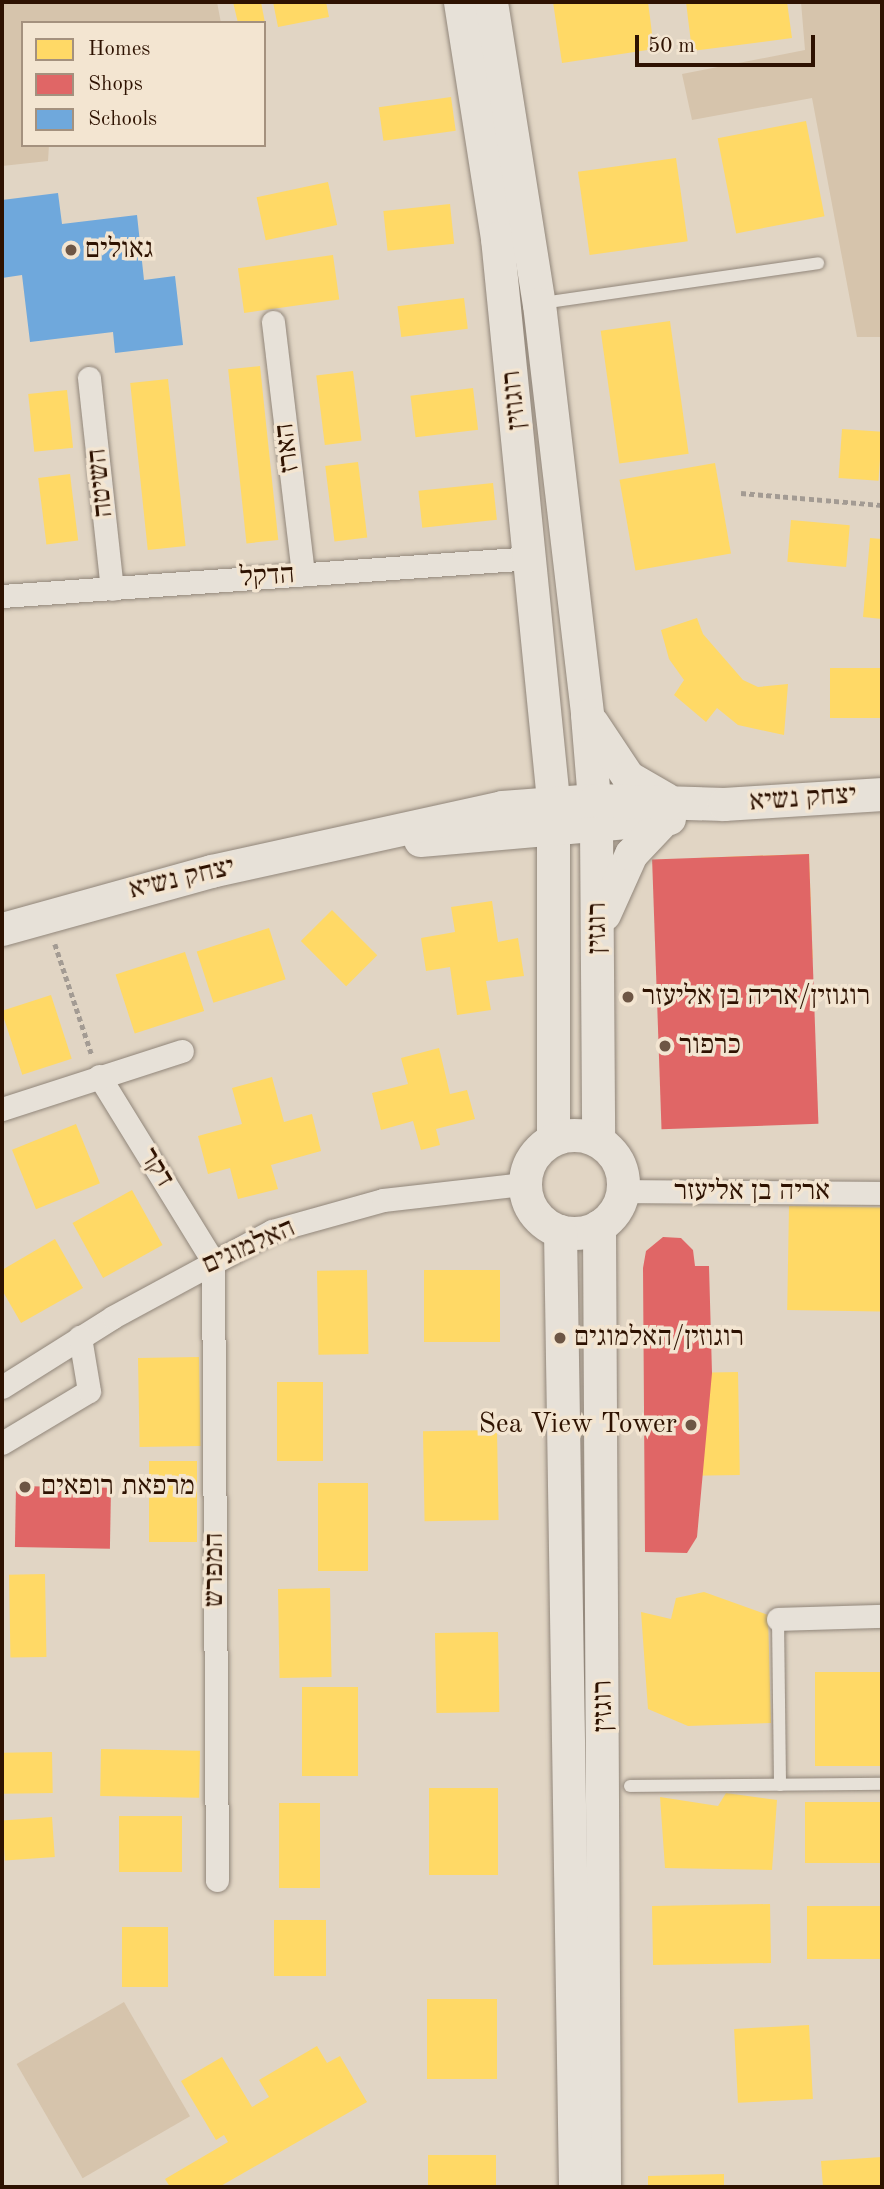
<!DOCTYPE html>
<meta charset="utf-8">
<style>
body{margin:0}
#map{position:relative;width:884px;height:2189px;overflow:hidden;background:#e1d5c4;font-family:"Old Standard TT","Frank Ruhl Libre",serif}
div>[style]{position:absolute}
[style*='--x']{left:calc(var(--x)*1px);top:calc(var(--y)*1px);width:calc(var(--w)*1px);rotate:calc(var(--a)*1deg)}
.green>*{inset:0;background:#d6c4ac;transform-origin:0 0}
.homes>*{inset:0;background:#ffd966;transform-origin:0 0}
.shops>*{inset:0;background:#e06666;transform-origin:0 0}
.schools>*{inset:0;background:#6fa8dc}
.path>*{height:4.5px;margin-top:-2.25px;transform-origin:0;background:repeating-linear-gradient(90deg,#a39b93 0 5px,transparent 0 8.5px)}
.roads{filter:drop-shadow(0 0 2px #91867a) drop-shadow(0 0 2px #91867a)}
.lane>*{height:12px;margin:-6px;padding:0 6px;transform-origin:6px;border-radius:6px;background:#e7e1d8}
.street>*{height:23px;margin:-11.5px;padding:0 11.5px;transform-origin:11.5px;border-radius:11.5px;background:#e7e1d8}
.secondary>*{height:33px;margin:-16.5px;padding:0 16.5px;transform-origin:16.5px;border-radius:16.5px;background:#e7e1d8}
.secondary>.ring{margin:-16.5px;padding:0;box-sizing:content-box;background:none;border:33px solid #e7e1d8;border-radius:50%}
.dots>*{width:19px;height:19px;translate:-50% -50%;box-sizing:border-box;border:4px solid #f3e5d1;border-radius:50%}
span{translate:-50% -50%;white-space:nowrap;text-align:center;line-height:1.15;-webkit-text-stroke:7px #f3e5d1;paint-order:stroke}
.poi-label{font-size:28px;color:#2e1201}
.left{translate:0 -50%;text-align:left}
.right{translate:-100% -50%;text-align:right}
.street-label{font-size:28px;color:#2e1201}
.frame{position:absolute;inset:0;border:4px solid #2e1201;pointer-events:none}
.legend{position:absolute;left:21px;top:21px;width:245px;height:126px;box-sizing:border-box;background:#f3e5d1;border:2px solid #a4917e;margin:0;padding:9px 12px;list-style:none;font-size:21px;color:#2e1201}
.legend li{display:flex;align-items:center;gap:14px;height:35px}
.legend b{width:35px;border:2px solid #a4917e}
.scale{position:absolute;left:635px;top:35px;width:180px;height:32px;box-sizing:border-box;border:4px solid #2e1201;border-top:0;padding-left:9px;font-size:21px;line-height:24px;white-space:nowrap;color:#2e1201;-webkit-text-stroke:5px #f3e5d1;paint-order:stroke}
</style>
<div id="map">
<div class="green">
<i style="clip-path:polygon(2px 2px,217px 2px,221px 23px,23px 23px,23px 145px,49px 145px,48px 161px,2px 166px)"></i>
<i style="clip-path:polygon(801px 2px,881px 2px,882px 337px,857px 337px,812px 98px,692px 120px,682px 74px,805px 50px)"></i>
<i style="left:124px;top:2002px;width:132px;height:124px;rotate:60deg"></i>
</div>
<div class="homes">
<i style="clip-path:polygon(233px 2px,261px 2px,265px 23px,238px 23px)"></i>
<i style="clip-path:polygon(273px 2px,326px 2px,329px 17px,278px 27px)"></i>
<i style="clip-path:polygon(553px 2px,648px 2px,654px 49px,562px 63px)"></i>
<i style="clip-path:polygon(686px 2px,787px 2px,792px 38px,692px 51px)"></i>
<i style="left:451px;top:97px;width:34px;height:73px;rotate:82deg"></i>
<i style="left:806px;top:121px;width:97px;height:90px;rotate:79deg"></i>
<i style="left:676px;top:158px;width:84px;height:99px;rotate:82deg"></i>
<i style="left:328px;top:182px;width:44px;height:73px;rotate:78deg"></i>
<i style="left:450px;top:204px;width:40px;height:67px;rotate:84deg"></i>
<i style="left:333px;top:255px;width:45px;height:96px;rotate:82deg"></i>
<i style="left:464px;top:298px;width:31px;height:67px;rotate:83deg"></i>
<i style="left:670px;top:321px;width:134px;height:70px;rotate:82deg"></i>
<i style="left:260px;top:366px;width:175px;height:32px;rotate:84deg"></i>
<i style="left:353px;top:371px;width:70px;height:37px;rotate:83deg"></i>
<i style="left:168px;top:379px;width:168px;height:38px;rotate:84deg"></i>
<i style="left:473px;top:388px;width:42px;height:63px;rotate:83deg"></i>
<i style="left:67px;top:390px;width:58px;height:39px;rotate:84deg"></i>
<i style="left:842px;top:429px;width:40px;height:49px;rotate:4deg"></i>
<i style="left:358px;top:462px;width:76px;height:33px;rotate:83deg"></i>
<i style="left:715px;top:463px;width:92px;height:97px;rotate:80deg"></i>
<i style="left:70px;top:474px;width:67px;height:32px;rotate:83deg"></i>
<i style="left:493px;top:483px;width:37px;height:75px;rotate:84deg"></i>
<i style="left:791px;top:520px;width:59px;height:42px;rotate:5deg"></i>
<i style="clip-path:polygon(870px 538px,882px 539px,882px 619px,863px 617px)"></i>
<i style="clip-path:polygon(697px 618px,703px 634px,743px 680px,758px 687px,788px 684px,784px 735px,738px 725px,717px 708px,706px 722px,674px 695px,684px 680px,669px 659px,661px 630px)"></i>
<i style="left:882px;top:668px;width:50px;height:52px;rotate:90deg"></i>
<i style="left:809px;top:854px;width:105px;height:108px;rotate:88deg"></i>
<i style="clip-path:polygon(492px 901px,498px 942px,518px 938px,524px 976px,486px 981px,491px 1010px,457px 1015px,450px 967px,426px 971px,421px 938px,455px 932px,451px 907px)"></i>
<i style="left:332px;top:910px;width:64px;height:44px;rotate:45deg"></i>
<i style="left:269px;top:928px;width:54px;height:76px;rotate:72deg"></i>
<i style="left:185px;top:952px;width:62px;height:73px;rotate:72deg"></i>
<i style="left:51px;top:995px;width:67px;height:52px;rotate:72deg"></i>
<i style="clip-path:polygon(439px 1048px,450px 1094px,467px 1090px,475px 1119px,436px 1129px,440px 1145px,421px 1150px,413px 1121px,381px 1130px,372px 1093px,408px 1084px,401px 1058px)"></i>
<i style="clip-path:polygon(272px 1077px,284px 1122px,312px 1114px,321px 1151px,271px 1165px,278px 1189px,238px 1199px,230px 1168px,208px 1174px,198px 1136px,242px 1124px,232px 1088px)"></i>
<i style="left:76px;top:1124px;width:64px;height:69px;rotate:68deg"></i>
<i style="left:132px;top:1190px;width:63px;height:68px;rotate:61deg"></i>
<i style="left:789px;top:1206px;width:93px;height:104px;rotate:1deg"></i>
<i style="clip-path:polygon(55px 1239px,83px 1288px,21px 1323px,2px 1290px,2px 1270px)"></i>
<i style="left:367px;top:1270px;width:84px;height:50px;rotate:89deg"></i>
<i style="left:500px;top:1270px;width:72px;height:76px;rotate:90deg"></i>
<i style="left:199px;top:1357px;width:89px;height:61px;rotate:89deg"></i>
<i style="left:738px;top:1372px;width:103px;height:94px;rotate:89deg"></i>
<i style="left:277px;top:1382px;width:46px;height:79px"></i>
<i style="left:497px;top:1430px;width:90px;height:74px;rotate:89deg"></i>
<i style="left:149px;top:1461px;width:48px;height:81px"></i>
<i style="left:368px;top:1483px;width:88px;height:50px;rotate:90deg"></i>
<i style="left:45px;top:1574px;width:83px;height:36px;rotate:89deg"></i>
<i style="left:330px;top:1588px;width:89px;height:52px;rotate:89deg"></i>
<i style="clip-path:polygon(704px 1592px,768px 1615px,771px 1723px,688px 1726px,648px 1709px,641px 1612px,671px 1619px,676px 1598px)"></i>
<i style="left:498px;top:1632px;width:80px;height:63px;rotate:89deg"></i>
<i style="left:882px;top:1672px;width:94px;height:67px;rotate:90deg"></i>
<i style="left:358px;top:1687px;width:89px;height:56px;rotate:90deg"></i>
<i style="left:101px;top:1749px;width:99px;height:47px;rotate:1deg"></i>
<i style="left:52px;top:1752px;width:41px;height:50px;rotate:89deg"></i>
<i style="left:429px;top:1788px;width:69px;height:87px"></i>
<i style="clip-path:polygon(726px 1793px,777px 1800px,772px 1870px,665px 1868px,660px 1797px,718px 1806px)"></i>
<i style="left:882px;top:1802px;width:61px;height:77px;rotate:90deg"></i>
<i style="left:279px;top:1803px;width:41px;height:85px"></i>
<i style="left:182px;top:1816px;width:56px;height:63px;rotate:90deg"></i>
<i style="left:52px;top:1817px;width:40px;height:50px;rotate:86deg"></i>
<i style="left:770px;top:1904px;width:59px;height:118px;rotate:89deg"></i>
<i style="left:882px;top:1906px;width:53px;height:75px;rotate:90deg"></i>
<i style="left:326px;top:1920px;width:56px;height:52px;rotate:90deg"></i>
<i style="left:122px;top:1927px;width:46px;height:60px"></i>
<i style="left:497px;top:1999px;width:80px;height:70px;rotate:90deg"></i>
<i style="left:809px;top:2025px;width:74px;height:75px;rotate:87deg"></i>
<i style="clip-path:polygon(317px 2046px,327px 2063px,340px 2056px,367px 2102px,219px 2187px,170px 2187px,165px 2179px,228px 2142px,224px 2135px,216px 2140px,181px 2081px,222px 2057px,252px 2107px,269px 2097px,259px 2080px)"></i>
<i style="left:496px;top:2155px;width:32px;height:68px;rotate:90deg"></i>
<i style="clip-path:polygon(882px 2157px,882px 2187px,823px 2187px,821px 2161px)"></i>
<i style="clip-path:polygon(724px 2174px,724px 2187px,648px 2187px,648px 2176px)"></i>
</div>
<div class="shops">
<i style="left:809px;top:854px;width:270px;height:157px;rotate:88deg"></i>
<i style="clip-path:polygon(663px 1237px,681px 1238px,693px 1250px,695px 1266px,709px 1266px,712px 1373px,697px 1537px,687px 1553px,645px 1552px,643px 1268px,646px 1251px)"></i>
<i style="left:16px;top:1486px;width:95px;height:61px;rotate:1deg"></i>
</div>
<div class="schools">
<i style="clip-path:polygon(58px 193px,62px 224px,137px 215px,144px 280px,175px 276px,183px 345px,115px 353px,113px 332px,30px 342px,22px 275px,2px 278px,2px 200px)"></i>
</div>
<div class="path">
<i style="--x:741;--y:493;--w:142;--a:4.9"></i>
<i style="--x:55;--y:944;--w:117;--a:71.6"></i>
</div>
<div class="roads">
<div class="lane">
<i style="--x:542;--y:303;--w:279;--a:-8.2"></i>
<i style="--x:778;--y:1619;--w:166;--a:89.3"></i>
<i style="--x:630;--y:1786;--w:252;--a:-0.5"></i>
</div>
<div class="street">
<i style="--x:273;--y:322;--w:254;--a:83.2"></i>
<i style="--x:89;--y:378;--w:212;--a:83.8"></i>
<i style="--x:2;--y:596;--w:531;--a:-4.1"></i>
<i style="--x:99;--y:1076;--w:217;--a:58.4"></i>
<i style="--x:213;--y:1261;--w:619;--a:89.63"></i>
<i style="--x:2;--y:1109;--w:189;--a:-17.9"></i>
<i style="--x:622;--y:1191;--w:260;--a:0.4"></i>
<i style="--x:2;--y:1387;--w:131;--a:-32.2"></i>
<i style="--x:113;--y:1317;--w:181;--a:-28.4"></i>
<i style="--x:272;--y:1231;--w:115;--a:-15.6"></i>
<i style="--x:383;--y:1200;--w:142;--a:-6.5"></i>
<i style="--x:2;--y:1443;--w:101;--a:-30.9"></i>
<i style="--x:89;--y:1391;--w:55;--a:-99.5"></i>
<i style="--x:778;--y:1619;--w:104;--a:-1.7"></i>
</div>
<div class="secondary">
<i style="--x:460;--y:2;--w:239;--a:81.1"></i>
<i style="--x:497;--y:238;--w:565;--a:84.31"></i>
<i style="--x:553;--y:800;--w:339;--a:90"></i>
<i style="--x:491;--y:2;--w:306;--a:81"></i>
<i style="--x:539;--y:304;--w:414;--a:83.3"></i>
<i style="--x:587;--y:715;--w:110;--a:85.3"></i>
<i style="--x:596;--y:825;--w:316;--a:89.6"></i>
<i style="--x:592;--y:723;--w:65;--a:56.3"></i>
<i style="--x:628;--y:777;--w:44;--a:30.1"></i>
<i style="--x:420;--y:840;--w:250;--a:-5"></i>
<i style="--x:604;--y:914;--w:66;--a:-65.8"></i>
<i style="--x:631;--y:854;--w:48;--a:-46.7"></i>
<i style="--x:2;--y:929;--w:217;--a:-15.5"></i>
<i style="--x:211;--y:871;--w:298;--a:-12.4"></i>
<i style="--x:502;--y:807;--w:93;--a:-4.3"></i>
<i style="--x:595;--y:800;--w:129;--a:1.8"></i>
<i style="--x:724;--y:804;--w:158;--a:-3.6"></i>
<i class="ring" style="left:525px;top:1135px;width:65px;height:65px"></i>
<i style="--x:599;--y:1226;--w:961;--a:89.7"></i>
<i style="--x:560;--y:1231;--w:956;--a:89.1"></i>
</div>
</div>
<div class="dots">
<i style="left:71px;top:250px;background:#6d5645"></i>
<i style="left:628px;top:997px;background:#6d5645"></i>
<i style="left:665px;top:1046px;background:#6d5645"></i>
<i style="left:560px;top:1338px;background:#6d5645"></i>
<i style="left:691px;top:1425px;background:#6d5645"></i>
<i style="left:25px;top:1487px;background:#6d5645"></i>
</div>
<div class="poi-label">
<span class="left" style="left:85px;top:250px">גאולים</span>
<span class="left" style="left:642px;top:997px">רוגוזין/אריה בן אליעזר</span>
<span class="left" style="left:679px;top:1046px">כרפור</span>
<span class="left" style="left:574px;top:1338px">רוגוזין/האלמוגים</span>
<span class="right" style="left:677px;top:1425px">Sea View Tower</span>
<span class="left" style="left:41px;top:1487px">מרפאת רופאים</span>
</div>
<div class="street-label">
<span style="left:515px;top:400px;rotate:-96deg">רוגוזין</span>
<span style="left:288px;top:448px;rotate:-97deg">הארז</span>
<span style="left:101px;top:483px;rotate:-96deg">השיטה</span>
<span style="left:267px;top:577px;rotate:-4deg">הדקל</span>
<span style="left:803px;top:799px;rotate:-4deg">יצחק נשיא</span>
<span style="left:182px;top:879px;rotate:-13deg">יצחק נשיא</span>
<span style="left:598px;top:928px;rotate:-90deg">רוגזין</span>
<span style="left:156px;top:1168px;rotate:58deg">דקר</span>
<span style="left:752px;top:1192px">אריה בן אליעזר</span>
<span style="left:249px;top:1247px;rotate:-24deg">האלמוגים</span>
<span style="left:215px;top:1570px;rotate:-90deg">המפרש</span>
<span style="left:604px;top:1706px;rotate:-91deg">רוגזין</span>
</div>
<div class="frame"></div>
<ul class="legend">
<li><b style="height:19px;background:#ffd966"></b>Homes</li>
<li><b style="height:19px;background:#e06666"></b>Shops</li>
<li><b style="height:19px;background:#6fa8dc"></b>Schools</li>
</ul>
<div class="scale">50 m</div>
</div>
